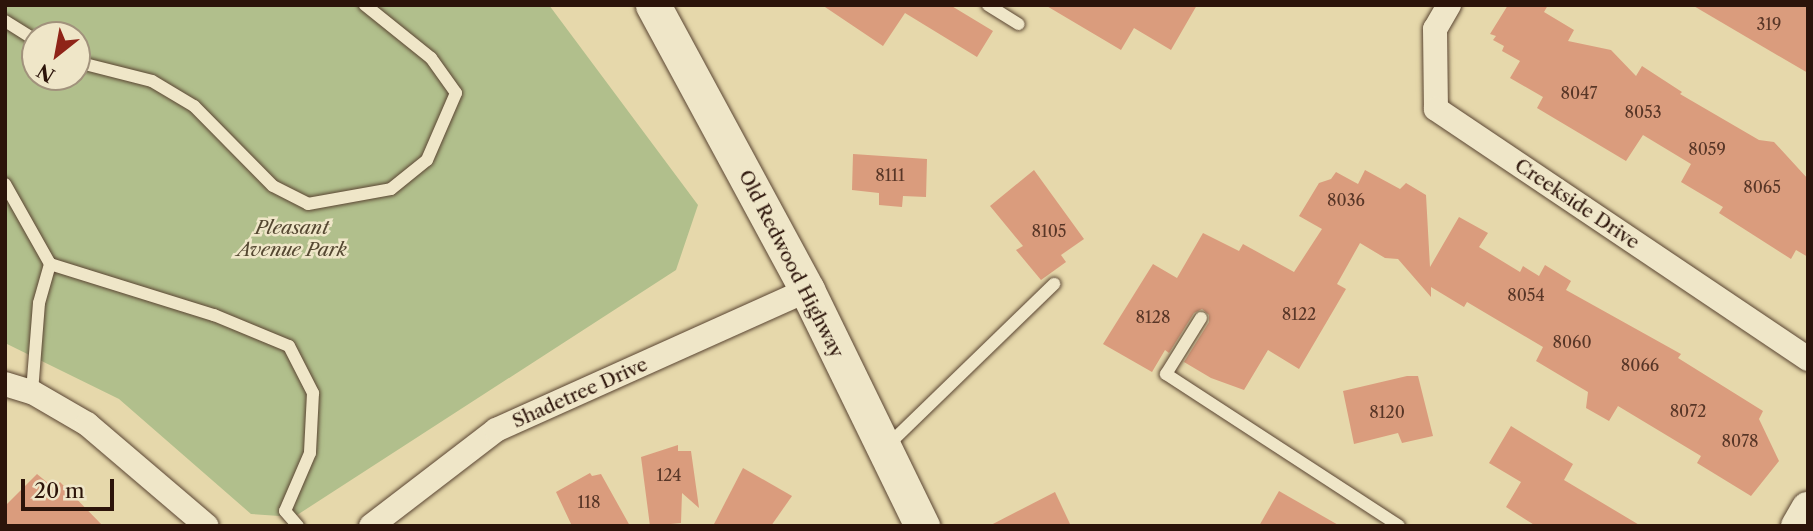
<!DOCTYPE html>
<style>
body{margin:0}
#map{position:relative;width:1813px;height:531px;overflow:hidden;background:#e6d8ab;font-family:"Libre Caslon Text",serif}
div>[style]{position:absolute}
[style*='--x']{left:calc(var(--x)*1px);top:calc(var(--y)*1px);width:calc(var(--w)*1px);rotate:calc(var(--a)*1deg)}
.green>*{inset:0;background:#b1bf8c}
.building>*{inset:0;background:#da9c7d}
.roads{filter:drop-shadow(0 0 2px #5a4532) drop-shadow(0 0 2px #5a4532)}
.lane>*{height:12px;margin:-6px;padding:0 6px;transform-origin:6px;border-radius:6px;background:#efe6c8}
.street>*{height:24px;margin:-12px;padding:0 12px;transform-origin:12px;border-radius:12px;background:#efe6c8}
.secondary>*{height:35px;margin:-17.5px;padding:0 17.5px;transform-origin:17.5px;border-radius:17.5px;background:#efe6c8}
span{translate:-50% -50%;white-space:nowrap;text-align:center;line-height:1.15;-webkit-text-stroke:5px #efe6c8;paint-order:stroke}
.number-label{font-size:16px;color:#583627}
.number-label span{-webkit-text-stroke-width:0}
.street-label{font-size:19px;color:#2c140a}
.park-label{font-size:19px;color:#544731;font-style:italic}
.frame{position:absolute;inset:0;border:7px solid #2c140a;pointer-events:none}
.north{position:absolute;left:21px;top:21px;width:70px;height:70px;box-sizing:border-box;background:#efe6c8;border:2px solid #a1927c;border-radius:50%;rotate:211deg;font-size:19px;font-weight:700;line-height:28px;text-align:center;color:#2c140a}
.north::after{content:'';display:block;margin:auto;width:24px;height:32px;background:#8f2418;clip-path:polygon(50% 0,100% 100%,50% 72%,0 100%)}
.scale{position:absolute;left:21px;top:479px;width:93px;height:32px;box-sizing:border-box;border:4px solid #2c140a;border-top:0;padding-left:9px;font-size:21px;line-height:24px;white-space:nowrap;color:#2c140a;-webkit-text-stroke:5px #efe6c8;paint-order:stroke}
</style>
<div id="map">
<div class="green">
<i style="clip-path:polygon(evenodd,5px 5px,549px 5px,698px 205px,676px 270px,294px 517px,251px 514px,119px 399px,5px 343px,5px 5px,35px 35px,77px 35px,77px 77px,35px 77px,35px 35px)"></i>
</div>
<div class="building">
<i style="clip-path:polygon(822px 5px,950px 5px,993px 31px,977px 57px,905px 13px,883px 46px)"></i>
<i style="clip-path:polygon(1045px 5px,1197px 5px,1171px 50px,1134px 28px,1121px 50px)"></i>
<i style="clip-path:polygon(1508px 5px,1548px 5px,1544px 12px,1574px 30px,1568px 41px,1611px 50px,1636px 76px,1642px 66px,1682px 92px,1680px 94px,1759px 140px,1774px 142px,1808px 179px,1808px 257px,1796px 250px,1791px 259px,1719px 213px,1723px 207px,1681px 182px,1691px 164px,1643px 135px,1626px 161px,1537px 108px,1543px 97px,1510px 78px,1520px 61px,1502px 51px,1504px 46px,1493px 40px,1496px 36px,1490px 34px)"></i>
<i style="clip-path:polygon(1692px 5px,1808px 5px,1808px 73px,1777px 55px)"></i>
<i style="clip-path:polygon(853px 154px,927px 159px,926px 197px,903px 196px,902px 207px,879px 205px,879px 193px,852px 190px)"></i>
<i style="clip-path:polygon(1034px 170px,1084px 239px,1061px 255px,1066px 262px,1041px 280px,1016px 250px,1023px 246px,990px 206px)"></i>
<i style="clip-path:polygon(1365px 170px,1400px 189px,1406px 183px,1426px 195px,1430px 267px,1459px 217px,1488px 233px,1479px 247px,1520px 272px,1523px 266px,1539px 276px,1545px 265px,1571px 281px,1566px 290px,1681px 354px,1678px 358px,1763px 411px,1759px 419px,1779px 461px,1751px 496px,1697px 463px,1701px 456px,1618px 406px,1609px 421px,1586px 408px,1588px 392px,1536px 361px,1543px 347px,1467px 302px,1464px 307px,1431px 287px,1431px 297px,1398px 259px,1385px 258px,1360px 243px,1337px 284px,1346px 289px,1299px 369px,1268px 350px,1244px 390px,1211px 378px,1184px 362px,1209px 322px,1209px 315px,1202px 309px,1194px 313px,1169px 353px,1165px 350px,1152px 372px,1103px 344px,1153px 264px,1177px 278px,1203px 233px,1239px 251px,1243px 244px,1294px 272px,1322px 229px,1299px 216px,1319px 183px,1331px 179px,1336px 172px,1358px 184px)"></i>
<i style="clip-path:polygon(1407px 376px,1418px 376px,1433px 436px,1402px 443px,1398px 433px,1354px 444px,1343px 391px)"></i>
<i style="clip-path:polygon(1511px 426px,1573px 464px,1564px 480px,1641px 526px,1536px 526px,1506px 507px,1521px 482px,1489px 463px)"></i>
<i style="clip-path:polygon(678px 445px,678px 451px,691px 451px,699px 508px,682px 493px,681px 523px,650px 526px,641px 457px)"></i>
<i style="clip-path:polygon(743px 468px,792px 496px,771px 526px,713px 526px)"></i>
<i style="clip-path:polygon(590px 473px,592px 476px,601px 474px,630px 526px,572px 526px,556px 492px)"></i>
<i style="clip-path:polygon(37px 474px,54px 488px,60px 482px,103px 526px,5px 526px,5px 506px)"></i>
<i style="clip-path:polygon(1279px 491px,1340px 526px,1259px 526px)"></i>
<i style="clip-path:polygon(1055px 492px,1071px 526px,989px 526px)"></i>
</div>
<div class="roads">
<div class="lane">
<i style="--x:988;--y:5;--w:36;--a:32"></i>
<i style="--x:5;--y:21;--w:36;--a:32"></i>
<i style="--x:77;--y:62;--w:77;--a:14.2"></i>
<i style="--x:152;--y:81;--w:49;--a:30.8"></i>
<i style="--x:194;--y:106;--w:112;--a:45.4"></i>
<i style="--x:273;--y:186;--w:39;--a:27"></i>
<i style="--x:308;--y:204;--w:84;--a:-10.2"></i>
<i style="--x:391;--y:189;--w:46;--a:-38.9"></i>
<i style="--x:427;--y:160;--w:73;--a:-66.6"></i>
<i style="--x:456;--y:93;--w:43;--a:-125.5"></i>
<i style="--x:431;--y:58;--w:85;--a:-141.2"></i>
<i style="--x:5;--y:184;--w:92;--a:60.6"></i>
<i style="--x:1201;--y:318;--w:66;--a:122"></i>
<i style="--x:1166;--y:374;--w:278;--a:33.1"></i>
<i style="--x:32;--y:392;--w:89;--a:-85.5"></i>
<i style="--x:39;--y:303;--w:41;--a:-74.2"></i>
<i style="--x:50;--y:264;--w:172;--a:17.3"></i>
<i style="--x:214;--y:315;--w:81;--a:22.5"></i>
<i style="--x:289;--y:346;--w:53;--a:62.9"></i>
<i style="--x:313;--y:393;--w:60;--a:92.9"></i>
<i style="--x:310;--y:453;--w:63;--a:113.3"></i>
<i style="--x:285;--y:511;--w:20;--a:49"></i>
<i style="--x:887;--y:446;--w:233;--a:-44.1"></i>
</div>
<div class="street">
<i style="--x:1449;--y:5;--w:28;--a:120"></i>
<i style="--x:1435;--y:29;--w:80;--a:89.3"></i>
<i style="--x:1436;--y:109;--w:448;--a:33.9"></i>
<i style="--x:5;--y:384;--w:28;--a:17"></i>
<i style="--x:32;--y:392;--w:64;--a:30.2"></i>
<i style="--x:87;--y:424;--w:157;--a:40.4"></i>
<i style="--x:371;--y:526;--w:158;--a:-37.5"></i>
<i style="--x:496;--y:430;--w:341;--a:-24.2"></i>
</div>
<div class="secondary">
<i style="--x:653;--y:5;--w:324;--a:61.6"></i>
<i style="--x:807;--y:290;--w:263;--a:64"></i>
<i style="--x:1798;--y:526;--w:20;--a:-60"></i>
</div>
</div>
<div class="number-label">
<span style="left:1769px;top:24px">319</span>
<span style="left:1579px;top:93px">8047</span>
<span style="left:1643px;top:112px">8053</span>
<span style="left:1707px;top:149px">8059</span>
<span style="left:890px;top:175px">8111</span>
<span style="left:1762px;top:187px">8065</span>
<span style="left:1346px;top:200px">8036</span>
<span style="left:1049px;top:231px">8105</span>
<span style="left:1526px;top:295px">8054</span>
<span style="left:1299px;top:314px">8122</span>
<span style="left:1153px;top:317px">8128</span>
<span style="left:1572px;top:342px">8060</span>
<span style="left:1640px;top:365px">8066</span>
<span style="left:1688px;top:411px">8072</span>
<span style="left:1387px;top:412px">8120</span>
<span style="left:1740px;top:441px">8078</span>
<span style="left:669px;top:475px">124</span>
<span style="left:589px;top:502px">118</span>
</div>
<div class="street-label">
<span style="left:1577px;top:204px;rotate:34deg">Creekside Drive</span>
<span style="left:791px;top:264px;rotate:63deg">Old Redwood Highway</span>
<span style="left:580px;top:393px;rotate:-24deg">Shadetree Drive</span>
</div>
<div class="park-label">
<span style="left:292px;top:239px">Pleasant<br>Avenue Park</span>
</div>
<div class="frame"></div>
<div class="north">N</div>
<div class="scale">20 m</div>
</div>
